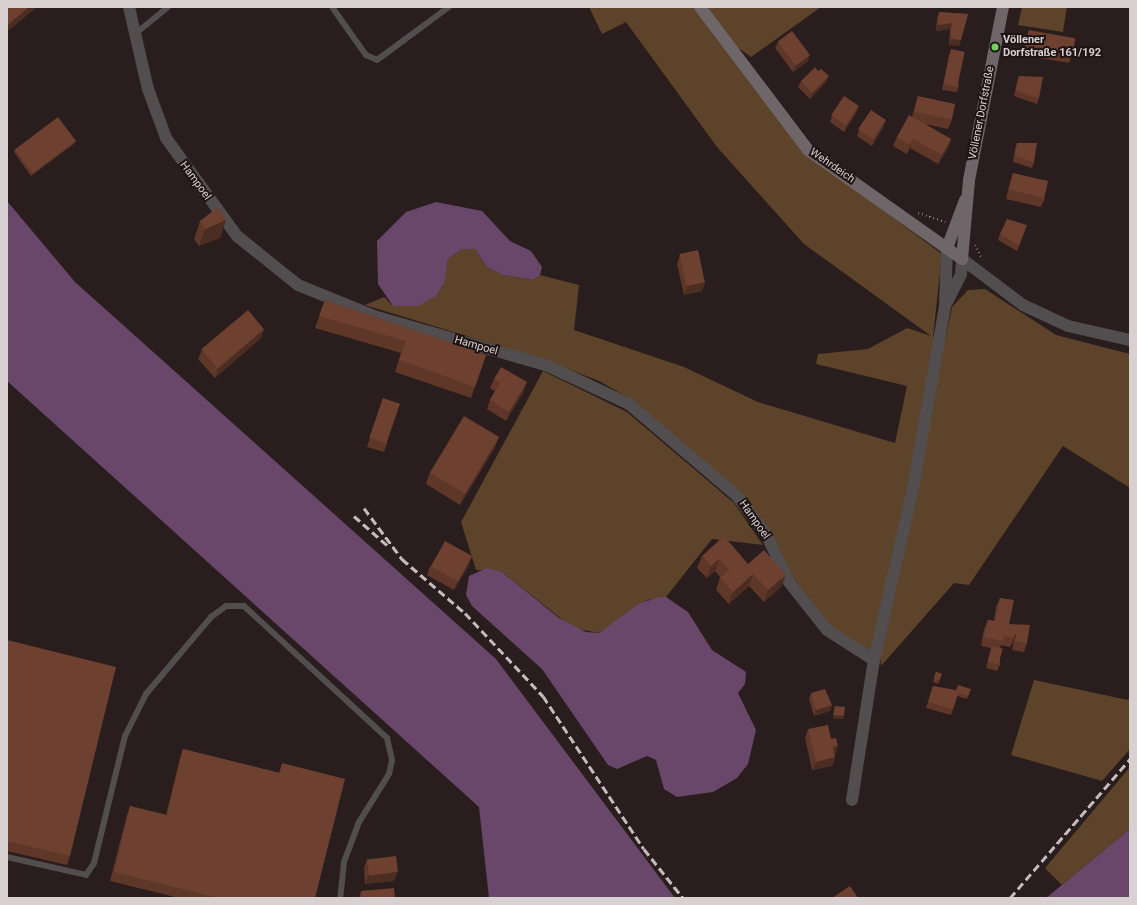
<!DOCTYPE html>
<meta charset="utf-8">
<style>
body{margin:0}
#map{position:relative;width:1137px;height:905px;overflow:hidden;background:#291d1d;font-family:Roboto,sans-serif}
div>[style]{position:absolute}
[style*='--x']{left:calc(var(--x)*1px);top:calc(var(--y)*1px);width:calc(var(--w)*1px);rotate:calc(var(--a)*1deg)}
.green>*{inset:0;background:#5c4329}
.water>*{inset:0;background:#68476a}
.path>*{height:2px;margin-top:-1px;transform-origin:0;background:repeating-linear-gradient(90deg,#857b7b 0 1px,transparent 0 4px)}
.lane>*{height:6px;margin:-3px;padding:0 3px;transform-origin:3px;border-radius:3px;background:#524d4f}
.street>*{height:12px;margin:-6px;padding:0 6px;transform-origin:6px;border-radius:6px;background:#524d4f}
.secondary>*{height:12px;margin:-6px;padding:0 6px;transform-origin:6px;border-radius:6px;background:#6f6669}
.rail>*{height:3px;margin-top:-1.5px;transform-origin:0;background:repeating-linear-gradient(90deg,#c6bcbd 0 8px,transparent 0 12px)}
.wall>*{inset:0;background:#5e3729}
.shaded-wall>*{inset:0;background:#4c2d22;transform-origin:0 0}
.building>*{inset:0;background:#6d4030;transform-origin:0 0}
.dots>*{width:11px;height:11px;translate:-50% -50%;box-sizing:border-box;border:2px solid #1f1414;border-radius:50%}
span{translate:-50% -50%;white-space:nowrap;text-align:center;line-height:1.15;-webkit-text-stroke:4px #1f1414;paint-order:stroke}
.poi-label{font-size:11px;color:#d9d0d1;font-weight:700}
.left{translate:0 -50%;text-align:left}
.street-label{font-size:11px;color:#d9d0d1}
.frame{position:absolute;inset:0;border:8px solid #d9d0d1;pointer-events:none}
</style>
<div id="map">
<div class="green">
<i style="clip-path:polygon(589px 7px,695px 7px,806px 153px,942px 254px,933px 337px,945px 341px,952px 307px,968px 290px,985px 289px,1056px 335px,1130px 354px,1130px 488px,1063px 446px,969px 585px,954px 583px,881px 666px,880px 655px,854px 643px,830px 626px,793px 577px,770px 531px,631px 399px,599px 381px,548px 361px,365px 305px,384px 297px,393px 306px,446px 269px,448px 259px,462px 249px,475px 249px,487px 267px,503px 275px,533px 280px,540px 275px,579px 285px,574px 330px,684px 367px,758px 402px,895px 443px,907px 386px,816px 364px,818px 354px,868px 349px,907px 328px,931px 336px,804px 244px,717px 147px,626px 22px,602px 34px)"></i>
<i style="clip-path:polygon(707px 7px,821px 7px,751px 57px,737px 47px)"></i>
<i style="clip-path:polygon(1022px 7px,1067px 7px,1063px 32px,1018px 25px)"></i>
<i style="clip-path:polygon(543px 371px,627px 412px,734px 503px,763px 545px,712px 539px,666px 597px,648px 600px,599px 633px,573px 628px,502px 572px,476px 570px,461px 522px)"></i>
<i style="clip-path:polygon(1034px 680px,1128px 700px,1130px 696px,1130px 749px,1102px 781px,1011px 755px)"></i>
<i style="clip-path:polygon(1130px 767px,1130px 829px,1062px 885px,1045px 868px)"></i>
</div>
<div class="water">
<i style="clip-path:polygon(7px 201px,75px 282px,496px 659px,675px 898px,489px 898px,479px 807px,7px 381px)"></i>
<i style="clip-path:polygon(436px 202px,482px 211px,510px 241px,531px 251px,542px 267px,540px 275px,533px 280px,503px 275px,487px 267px,475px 249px,462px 249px,448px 259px,444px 283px,436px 296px,419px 306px,393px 306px,378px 284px,377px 241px,406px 212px)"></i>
<i style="clip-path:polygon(487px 568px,502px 572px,559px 618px,586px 632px,599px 633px,638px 604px,659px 597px,666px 597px,688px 612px,712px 650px,746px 672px,745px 684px,738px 693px,756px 730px,748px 764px,737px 778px,713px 792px,677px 797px,664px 789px,656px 760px,647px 756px,617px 769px,608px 765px,542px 669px,472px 606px,466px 595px,469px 576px)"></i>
<i style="clip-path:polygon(1130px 829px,1130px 898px,1046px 898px)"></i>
</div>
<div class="path">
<i style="--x:918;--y:213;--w:29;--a:18"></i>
<i style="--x:975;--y:245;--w:16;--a:63"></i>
</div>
<div class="lane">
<i style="--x:332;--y:7;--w:59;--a:54.7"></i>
<i style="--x:366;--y:55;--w:12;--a:24"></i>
<i style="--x:377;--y:60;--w:89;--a:-36.4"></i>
<i style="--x:135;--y:34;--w:43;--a:-39.3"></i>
<i style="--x:7;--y:857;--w:81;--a:12.8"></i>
<i style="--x:86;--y:875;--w:14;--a:-56"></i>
<i style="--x:94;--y:863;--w:131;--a:-76.3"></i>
<i style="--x:125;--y:736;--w:47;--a:-63.4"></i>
<i style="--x:146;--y:694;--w:101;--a:-49.8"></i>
<i style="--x:211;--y:617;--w:19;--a:-36"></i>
<i style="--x:226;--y:606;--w:18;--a:0"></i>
<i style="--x:244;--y:606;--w:195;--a:42.7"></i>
<i style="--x:387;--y:738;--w:23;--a:77"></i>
<i style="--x:392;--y:760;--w:14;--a:102"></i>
<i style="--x:389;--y:774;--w:57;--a:122"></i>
<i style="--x:359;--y:822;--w:43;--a:110.6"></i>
<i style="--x:344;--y:862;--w:36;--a:96"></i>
</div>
<div class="street">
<i style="--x:129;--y:7;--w:84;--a:77"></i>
<i style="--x:148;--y:89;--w:52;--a:69.8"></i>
<i style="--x:166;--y:138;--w:121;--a:54.1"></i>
<i style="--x:237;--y:236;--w:78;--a:38.8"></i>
<i style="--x:298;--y:285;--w:85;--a:22.1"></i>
<i style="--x:377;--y:317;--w:176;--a:15.9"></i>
<i style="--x:546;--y:365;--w:92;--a:25.2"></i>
<i style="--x:629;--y:404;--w:142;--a:40.4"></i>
<i style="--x:737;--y:496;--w:48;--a:52.7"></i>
<i style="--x:766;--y:534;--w:53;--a:64.4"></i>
<i style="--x:789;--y:582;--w:61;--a:51.6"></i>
<i style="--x:827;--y:630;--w:56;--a:32.6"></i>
<i style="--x:962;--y:259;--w:76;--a:37"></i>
<i style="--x:1023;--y:305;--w:50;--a:25"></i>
<i style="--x:1068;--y:326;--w:64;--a:12.7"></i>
<i style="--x:947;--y:302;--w:31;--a:-63"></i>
<i style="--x:961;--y:274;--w:15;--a:-86"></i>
<i style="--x:852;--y:800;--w:142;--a:-81.1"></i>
<i style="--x:874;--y:660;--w:176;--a:-77.2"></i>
<i style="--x:913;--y:488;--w:185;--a:-80"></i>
<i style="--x:945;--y:306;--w:58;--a:-88"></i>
</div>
<div class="secondary">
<i style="--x:700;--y:7;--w:179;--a:52.9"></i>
<i style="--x:808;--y:150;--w:189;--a:35.3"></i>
<i style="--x:962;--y:259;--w:79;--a:-84.9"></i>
<i style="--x:969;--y:180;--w:176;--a:-78.9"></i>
<i style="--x:947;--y:248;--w:51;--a:-69.4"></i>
</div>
<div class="rail">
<i style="--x:364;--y:508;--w:64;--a:53.3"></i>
<i style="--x:402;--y:559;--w:83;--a:40.6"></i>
<i style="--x:465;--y:613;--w:114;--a:46.8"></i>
<i style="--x:543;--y:696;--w:183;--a:56.6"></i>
<i style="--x:644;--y:849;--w:63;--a:51.5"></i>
<i style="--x:354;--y:516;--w:44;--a:41.3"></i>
<i style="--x:1010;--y:898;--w:184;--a:-49.2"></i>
</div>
<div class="wall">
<i style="clip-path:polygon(939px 12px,968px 14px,959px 46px,949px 45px,950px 29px,936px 31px,937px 18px)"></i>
<i style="clip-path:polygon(1029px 30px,1072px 54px,1069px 63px,1023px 55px,1026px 39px)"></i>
<i style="clip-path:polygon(778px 42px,808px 61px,793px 72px,775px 48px)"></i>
<i style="clip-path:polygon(951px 49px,959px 86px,957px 92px,942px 90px,949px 55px)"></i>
<i style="clip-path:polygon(818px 71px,826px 82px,810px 99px,798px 87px,801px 81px)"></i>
<i style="clip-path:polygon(1019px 76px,1039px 98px,1037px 104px,1014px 96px,1017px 82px)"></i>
<i style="clip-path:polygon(918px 96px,952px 120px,948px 129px,925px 124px,951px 139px,948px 148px,938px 164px,910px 148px,907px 154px,893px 146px,897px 137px,912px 117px,915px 105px)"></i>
<i style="clip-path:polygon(857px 112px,844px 132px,830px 122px,832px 116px)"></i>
<i style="clip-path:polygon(884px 126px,872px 146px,857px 136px,859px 130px)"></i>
<i style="clip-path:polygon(1017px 143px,1034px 162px,1032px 168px,1013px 162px,1015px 149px)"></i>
<i style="clip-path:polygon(74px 144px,31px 176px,14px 152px,15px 149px)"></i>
<i style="clip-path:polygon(1013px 173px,1045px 198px,1041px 207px,1006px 199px,1010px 182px)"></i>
<i style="clip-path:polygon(226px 220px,220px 238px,199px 246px,194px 239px,200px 221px)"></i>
<i style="clip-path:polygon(1025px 231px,1017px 251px,998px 240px,1000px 234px)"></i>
<i style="clip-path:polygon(680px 255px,705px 282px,702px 291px,684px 295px,677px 264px)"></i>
<i style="clip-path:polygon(325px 300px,486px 355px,471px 398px,395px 372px,401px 353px,315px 328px)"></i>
<i style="clip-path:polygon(264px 329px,261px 338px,215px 378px,198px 359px,202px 350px)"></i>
<i style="clip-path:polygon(494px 379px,524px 391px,506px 421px,487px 409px,490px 400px,495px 391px,490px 388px)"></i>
<i style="clip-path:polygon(383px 398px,387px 443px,384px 452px,367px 447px)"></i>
<i style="clip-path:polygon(499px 437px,494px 449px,460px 505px,426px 484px,430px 472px)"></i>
<i style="clip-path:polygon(702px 556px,748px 564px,781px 587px,764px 602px,749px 586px,729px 604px,716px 590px,720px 577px,715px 571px,707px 578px,697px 568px)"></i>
<i style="clip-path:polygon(469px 565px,454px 590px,427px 575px,430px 566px)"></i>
<i style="clip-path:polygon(1000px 598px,1009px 624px,1027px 643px,1024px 652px,1012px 650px,1014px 641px,1010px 647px,1001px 645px,1000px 648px,1000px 665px,997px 671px,986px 668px,991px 648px,981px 646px,984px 629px,988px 620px,994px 621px,996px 607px)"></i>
<i style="clip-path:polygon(7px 640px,70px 856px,67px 865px,7px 851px)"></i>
<i style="clip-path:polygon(936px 672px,942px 674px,938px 684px,933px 682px)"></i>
<i style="clip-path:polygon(933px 686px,956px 690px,971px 689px,967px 699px,957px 696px,951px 715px,926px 708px)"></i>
<i style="clip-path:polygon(811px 693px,832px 705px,830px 711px,814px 716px,809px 699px)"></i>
<i style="clip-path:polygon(835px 706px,843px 719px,833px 718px,834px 709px)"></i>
<i style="clip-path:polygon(808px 729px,835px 755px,835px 757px,832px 766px,812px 770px,805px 738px)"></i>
<i style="clip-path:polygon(183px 749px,279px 773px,282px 763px,315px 898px,179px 898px,110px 881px,127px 815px,130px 806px,166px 815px,180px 758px)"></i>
<i style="clip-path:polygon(367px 859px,394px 881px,365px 884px,364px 868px)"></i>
<i style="clip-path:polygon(361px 891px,395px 898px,359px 898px)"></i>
</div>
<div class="shaded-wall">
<i style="clip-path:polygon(29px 7px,37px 7px,7px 32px,7px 26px)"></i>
<i style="clip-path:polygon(952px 23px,950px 29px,936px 31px,938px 25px)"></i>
<i style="clip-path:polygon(951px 39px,961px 40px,959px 46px,949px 45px)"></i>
<i style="clip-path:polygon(810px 55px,808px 61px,793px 72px,795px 66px)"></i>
<i style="clip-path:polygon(829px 76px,826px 82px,810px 99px,812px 93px)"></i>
<i style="clip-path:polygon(859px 106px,857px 112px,844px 132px,846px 126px)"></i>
<i style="clip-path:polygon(886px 120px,884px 126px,872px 146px,874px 140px)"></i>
<i style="clip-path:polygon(913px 139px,910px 148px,907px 154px,910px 145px)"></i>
<i style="clip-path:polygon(951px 139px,948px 148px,938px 164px,942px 155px)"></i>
<i style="clip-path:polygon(76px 141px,74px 144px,31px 176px,32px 173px)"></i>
<i style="clip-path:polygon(226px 220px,220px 238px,199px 246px,205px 229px)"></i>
<i style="clip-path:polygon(705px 282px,702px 291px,684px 295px,687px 286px)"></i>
<i style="clip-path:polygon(264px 329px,261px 338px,215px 378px,218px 369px)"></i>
<i style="clip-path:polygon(527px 382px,524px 391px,506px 421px,509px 412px)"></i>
<i style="clip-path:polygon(499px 437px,494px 449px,460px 505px,465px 493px)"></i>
<i style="clip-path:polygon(472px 556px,469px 565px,454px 590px,457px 582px)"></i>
<i style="clip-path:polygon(719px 559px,715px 571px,707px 578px,711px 566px)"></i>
<i style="clip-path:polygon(753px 574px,749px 586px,729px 604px,733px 592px)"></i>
<i style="clip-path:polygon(786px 575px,781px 587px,764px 602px,768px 590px)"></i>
<i style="clip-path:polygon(1017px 632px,1014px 641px,1010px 647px,1013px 638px)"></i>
<i style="clip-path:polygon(832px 705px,830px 711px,814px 716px,816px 710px)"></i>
<i style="left:834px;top:715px;width:10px;height:3px;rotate:6deg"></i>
<i style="clip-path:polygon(838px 746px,835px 755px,829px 756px,833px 747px)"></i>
<i style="clip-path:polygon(835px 757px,832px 766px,812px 770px,816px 762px)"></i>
<i style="clip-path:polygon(398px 872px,394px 881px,365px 884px,368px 875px)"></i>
</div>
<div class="building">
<i style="clip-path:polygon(7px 7px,29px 7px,7px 26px)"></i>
<i style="clip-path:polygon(939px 12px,968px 14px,961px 40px,951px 39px,952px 23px,938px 25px)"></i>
<i style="left:1029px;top:30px;width:47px;height:16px;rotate:10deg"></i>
<i style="left:792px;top:31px;width:30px;height:18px;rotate:53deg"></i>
<i style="left:951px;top:49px;width:14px;height:36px;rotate:12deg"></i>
<i style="clip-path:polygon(815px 67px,818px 71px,821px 69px,829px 76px,812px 93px,801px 81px)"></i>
<i style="clip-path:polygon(1019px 76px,1043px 77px,1039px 98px,1016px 90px)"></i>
<i style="left:844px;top:96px;width:18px;height:23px;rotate:34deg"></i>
<i style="left:918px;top:96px;width:38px;height:16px;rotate:12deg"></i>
<i style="left:871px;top:110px;width:18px;height:23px;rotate:34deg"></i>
<i style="clip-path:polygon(909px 115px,951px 139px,942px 155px,913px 139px,910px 145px,897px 137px)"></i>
<i style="left:58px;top:117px;width:30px;height:54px;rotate:53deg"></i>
<i style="clip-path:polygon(1017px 143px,1037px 143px,1034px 162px,1015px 156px)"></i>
<i style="left:1013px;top:173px;width:36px;height:17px;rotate:13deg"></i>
<i style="clip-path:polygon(218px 207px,226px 220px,205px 229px,200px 221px)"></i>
<i style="clip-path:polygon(1007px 219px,1027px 225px,1019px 245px,1000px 234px)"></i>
<i style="left:698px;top:250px;width:33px;height:19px;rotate:78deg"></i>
<i style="clip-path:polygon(325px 300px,486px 355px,475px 387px,399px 360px,406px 341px,319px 316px)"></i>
<i style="left:248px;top:310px;width:25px;height:61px;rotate:50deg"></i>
<i style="clip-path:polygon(501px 367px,527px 382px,509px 412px,490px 400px,500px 383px,494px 379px)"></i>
<i style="left:383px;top:398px;width:18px;height:42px;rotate:19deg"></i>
<i style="left:464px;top:416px;width:41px;height:66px;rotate:31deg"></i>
<i style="clip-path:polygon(724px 536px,748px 564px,764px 550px,786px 575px,768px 590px,753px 574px,733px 592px,720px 578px,729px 570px,719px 559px,711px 566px,702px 556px)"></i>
<i style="left:445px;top:541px;width:31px;height:29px;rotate:29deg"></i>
<i style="clip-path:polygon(1000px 598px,1014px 600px,1009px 624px,1030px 625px,1027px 643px,1015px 641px,1017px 632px,1013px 638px,1004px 636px,1003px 641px,984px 637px,988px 620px,995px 621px)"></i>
<i style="clip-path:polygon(7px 640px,116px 667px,70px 856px,7px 841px)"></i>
<i style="left:992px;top:646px;width:11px;height:16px;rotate:15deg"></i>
<i style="left:936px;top:672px;width:6px;height:7px;rotate:18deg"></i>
<i style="clip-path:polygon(958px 685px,971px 689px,968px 696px,958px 693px,959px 691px,956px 690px)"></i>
<i style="clip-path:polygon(933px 686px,959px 691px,953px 709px,928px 702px)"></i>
<i style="clip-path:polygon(825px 689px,832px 705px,816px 710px,811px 693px)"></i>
<i style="left:835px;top:706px;width:10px;height:9px;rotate:6deg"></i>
<i style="clip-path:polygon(828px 725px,831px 739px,836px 738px,838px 746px,833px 747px,835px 757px,816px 762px,808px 729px)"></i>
<i style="clip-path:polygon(183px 749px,280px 773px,282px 763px,345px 779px,315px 898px,218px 898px,114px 872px,130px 806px,167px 815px)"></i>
<i style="left:396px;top:856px;width:16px;height:29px;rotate:83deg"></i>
<i style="clip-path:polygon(850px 886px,858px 898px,832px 898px)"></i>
<i style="clip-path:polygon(394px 888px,395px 898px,362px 898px,361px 891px)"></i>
</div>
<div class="dots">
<i style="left:995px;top:47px;background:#72d25d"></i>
</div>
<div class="poi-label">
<span class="left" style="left:1003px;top:47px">Völlener<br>Dorfstraße 161/192</span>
</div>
<div class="street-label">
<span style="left:982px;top:113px;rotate:-79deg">Völlener Dorfstraße</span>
<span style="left:832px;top:166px;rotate:35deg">Wehrdeich</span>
<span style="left:195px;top:181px;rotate:54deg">Hampoel</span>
<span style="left:476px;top:346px;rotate:16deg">Hampoel</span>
<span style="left:754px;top:520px;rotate:55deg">Hampoel</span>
</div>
<div class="frame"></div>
</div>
